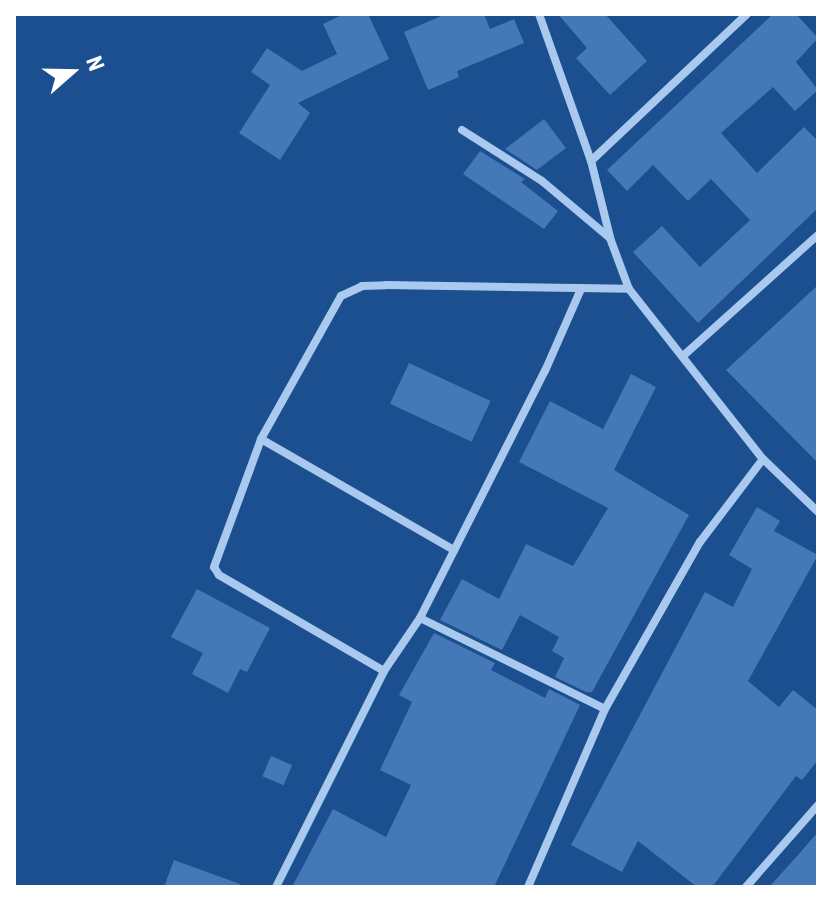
<!DOCTYPE html>
<style>
body{margin:0}
#map{position:relative;width:832px;height:901px;overflow:hidden;background:#1b4f8f;font-family:"Roboto Condensed",sans-serif}
div>[style]{position:absolute}
[style*='--x']{left:calc(var(--x)*1px);top:calc(var(--y)*1px);width:calc(var(--w)*1px);rotate:calc(var(--a)*1deg)}
.building>*{inset:0;background:#4478b7;transform-origin:0 0}
.street>*{height:8px;margin:-4px;padding:0 4px;transform-origin:4px;border-radius:4px;background:#a9c9ee}
span{translate:-50% -50%;white-space:nowrap;text-align:center;line-height:1.15;-webkit-text-stroke:7px #1b4f8f;paint-order:stroke}
.frame{position:absolute;inset:0;border:16px solid #fff;pointer-events:none}
.north{position:absolute;left:32px;top:32px;width:80px;height:80px;-webkit-text-stroke:6px #1b4f8f;paint-order:stroke;rotate:70deg;font-size:22px;font-weight:700;line-height:32px;text-align:center;color:#fff}
.north::after{content:'';display:block;margin:auto;width:28px;height:36px;background:#fff;clip-path:polygon(50% 0,100% 100%,50% 72%,0 100%)}
</style>
<div id="map">
<div class="building">
<i style="clip-path:polygon(344px 14px,368px 14px,389px 59px,298px 103px,310px 113px,280px 160px,239px 133px,270px 85px,251px 72px,267px 48px,302px 71px,337px 54px,323px 24px)"></i>
<i style="clip-path:polygon(446px 14px,484px 14px,490px 29px,514px 19px,524px 43px,457px 71px,459px 77px,428px 90px,404px 32px)"></i>
<i style="clip-path:polygon(558px 14px,605px 14px,647px 61px,610px 95px,576px 58px,587px 48px)"></i>
<i style="clip-path:polygon(773px 14px,796px 14px,818px 38px,796px 62px,818px 90px,795px 111px,773px 87px,721px 133px,757px 173px,804px 127px,818px 141px,818px 208px,698px 323px,633px 252px,662px 226px,700px 267px,750px 220px,711px 179px,688px 201px,653px 165px,627px 191px,607px 170px)"></i>
<i style="clip-path:polygon(544px 119px,566px 148px,537px 170px,505px 149px)"></i>
<i style="clip-path:polygon(480px 151px,525px 179px,521px 182px,558px 211px,544px 229px,463px 174px)"></i>
<i style="clip-path:polygon(818px 285px,818px 463px,726px 370px)"></i>
<i style="left:409px;top:363px;width:90px;height:45px;rotate:25deg"></i>
<i style="clip-path:polygon(631px 374px,656px 387px,614px 470px,689px 515px,592px 692px,586px 692px,555px 677px,564px 658px,552px 651px,559px 637px,520px 615px,502px 650px,440px 620px,462px 579px,499px 599px,526px 544px,573px 566px,608px 508px,519px 462px,550px 401px,603px 429px)"></i>
<i style="clip-path:polygon(757px 507px,780px 521px,774px 531px,818px 555px,748px 681px,779px 707px,793px 690px,818px 710px,818px 760px,802px 780px,796px 776px,712px 887px,697px 887px,638px 841px,622px 872px,571px 845px,705px 592px,733px 607px,752px 569px,729px 555px)"></i>
<i style="clip-path:polygon(197px 589px,270px 628px,247px 672px,240px 669px,228px 693px,192px 674px,203px 653px,171px 637px)"></i>
<i style="clip-path:polygon(434px 633px,495px 663px,491px 670px,545px 698px,549px 689px,580px 705px,494px 887px,292px 887px,333px 809px,386px 837px,411px 785px,380px 770px,412px 702px,399px 695px)"></i>
<i style="left:271px;top:756px;width:23px;height:22px;rotate:23deg"></i>
<i style="clip-path:polygon(818px 832px,818px 887px,769px 887px,798px 855px)"></i>
<i style="clip-path:polygon(174px 860px,240px 884px,239px 887px,164px 887px)"></i>
</div>
<div class="street">
<i style="--x:539;--y:14;--w:156;--a:70.5"></i>
<i style="--x:462;--y:130;--w:95;--a:32.5"></i>
<i style="--x:542;--y:181;--w:89;--a:40"></i>
<i style="--x:610;--y:238;--w:54;--a:69.6"></i>
<i style="--x:629;--y:289;--w:216;--a:51.8"></i>
<i style="--x:763;--y:459;--w:76;--a:43.9"></i>
<i style="--x:610;--y:237;--w:78;--a:-104"></i>
<i style="--x:591;--y:161;--w:214;--a:-43.3"></i>
<i style="--x:683;--y:356;--w:181;--a:-41.9"></i>
<i style="--x:261;--y:439;--w:223;--a:29.9"></i>
<i style="--x:420;--y:618;--w:206;--a:26.2"></i>
<i style="--x:384;--y:671;--w:191;--a:-149.8"></i>
<i style="--x:219;--y:575;--w:9;--a:-122"></i>
<i style="--x:214;--y:567;--w:136;--a:-69.8"></i>
<i style="--x:261;--y:439;--w:164;--a:-60.8"></i>
<i style="--x:341;--y:296;--w:23;--a:-25"></i>
<i style="--x:362;--y:286;--w:24;--a:-2"></i>
<i style="--x:386;--y:285;--w:243;--a:0.9"></i>
<i style="--x:276;--y:887;--w:241;--a:-63.4"></i>
<i style="--x:384;--y:671;--w:64;--a:-55.8"></i>
<i style="--x:420;--y:618;--w:277;--a:-63.2"></i>
<i style="--x:545;--y:371;--w:90;--a:-66.3"></i>
<i style="--x:528;--y:887;--w:194;--a:-66.6"></i>
<i style="--x:605;--y:709;--w:192;--a:-60.4"></i>
<i style="--x:700;--y:542;--w:104;--a:-52.8"></i>
<i style="--x:746;--y:887;--w:109;--a:-48.7"></i>
</div>
<div class="frame"></div>
<div class="north">N</div>
</div>
